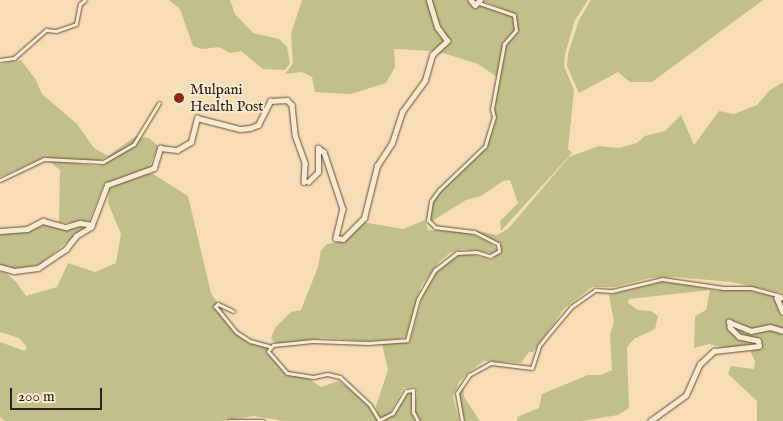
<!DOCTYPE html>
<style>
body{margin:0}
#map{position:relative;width:783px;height:421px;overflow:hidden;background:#f7ddb6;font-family:"IM FELL English",serif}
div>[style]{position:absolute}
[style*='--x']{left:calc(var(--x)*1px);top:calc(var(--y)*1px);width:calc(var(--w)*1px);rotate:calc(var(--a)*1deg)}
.green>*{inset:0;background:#c1c08b}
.roads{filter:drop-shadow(0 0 1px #5f503d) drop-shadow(0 0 1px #5f503d)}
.minor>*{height:3px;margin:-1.5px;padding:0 1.5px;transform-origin:1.5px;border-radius:1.5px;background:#fae9d0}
.tertiary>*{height:4.5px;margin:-2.25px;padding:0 2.25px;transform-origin:2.25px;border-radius:2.25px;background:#fae9d0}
.dots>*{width:14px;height:14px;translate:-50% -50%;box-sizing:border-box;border:2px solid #fae9d0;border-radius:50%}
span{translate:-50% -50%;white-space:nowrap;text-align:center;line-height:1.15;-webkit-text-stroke:4px #fae9d0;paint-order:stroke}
.poi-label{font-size:15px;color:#2c2115}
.left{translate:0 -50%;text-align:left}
.scale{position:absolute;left:10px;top:388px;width:92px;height:22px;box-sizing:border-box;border:2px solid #2c2115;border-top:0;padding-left:6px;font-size:15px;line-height:18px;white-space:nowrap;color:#2c2115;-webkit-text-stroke:4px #fae9d0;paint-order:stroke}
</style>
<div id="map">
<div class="green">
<i style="clip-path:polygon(169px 0,230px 0,235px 14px,253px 33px,279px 39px,287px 47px,290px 63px,285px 70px,263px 69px,241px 51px,230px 53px,219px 47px,202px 49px,193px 46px,180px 9px)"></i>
<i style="clip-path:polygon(302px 0,428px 0,434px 26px,446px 40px,432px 51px,394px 49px,395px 67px,386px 83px,351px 94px,315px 92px,312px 77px,302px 72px,285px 74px,293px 63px,291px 34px)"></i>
<i style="clip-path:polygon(431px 0,470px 0,473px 7px,481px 5px,513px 15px,515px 30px,503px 42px,497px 77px,478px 64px,443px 53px,434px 55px,448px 40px,438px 27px)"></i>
<i style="clip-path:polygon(481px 0,588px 0,575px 20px,565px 54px,564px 66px,574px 90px,568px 149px,572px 153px,501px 231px,500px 221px,518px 203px,510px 180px,503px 181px,481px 196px,466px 200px,432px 221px,429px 218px,432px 202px,447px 182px,486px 146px,492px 126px,504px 46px,517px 28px,513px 13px)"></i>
<i style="clip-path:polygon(591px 0,782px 0,763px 0,652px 82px,630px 82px,618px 72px,579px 93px,567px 66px,568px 54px,579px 20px)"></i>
<i style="clip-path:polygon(21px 60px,36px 80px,42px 94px,77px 124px,94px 148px,108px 156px,136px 136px,149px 138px,158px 146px,149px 168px,104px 184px,89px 221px,59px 223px,60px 170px,48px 160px,97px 166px,104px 164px,108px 157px,94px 162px,44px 157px,0 177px,0 64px)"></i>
<i style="clip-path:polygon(783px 82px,783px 293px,731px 282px,676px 277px,650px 278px,615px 287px,592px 287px,564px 309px,533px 352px,529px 352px,521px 363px,484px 361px,469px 372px,459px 382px,453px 397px,459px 421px,419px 421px,415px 413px,417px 392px,414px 387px,404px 388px,390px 413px,384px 418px,378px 416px,376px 406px,388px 370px,382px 344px,410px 342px,424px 290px,437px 271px,453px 257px,466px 253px,491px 260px,502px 251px,499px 244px,473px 230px,497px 235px,508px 229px,569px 157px,599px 146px,619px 148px,637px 143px,645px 136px,665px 131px,681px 115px,694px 145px,719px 111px,734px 114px,757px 105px,770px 90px)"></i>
<i style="clip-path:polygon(146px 174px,153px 174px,188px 196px,211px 293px,240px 337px,268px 347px,267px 352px,286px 375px,307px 377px,321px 387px,338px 381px,349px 388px,369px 406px,378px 421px,284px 421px,254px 416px,221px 421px,5px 421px,0 417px,0 342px,25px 351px,27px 347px,19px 338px,0 332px,0 272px,6px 273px,16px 282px,26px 296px,57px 287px,68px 263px,95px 272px,116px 263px,121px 234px,108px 203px,109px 186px)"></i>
<i style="clip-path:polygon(425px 220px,428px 230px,466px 232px,489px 242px,498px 250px,493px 253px,463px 249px,450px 253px,440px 261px,421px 286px,406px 336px,399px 339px,366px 341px,322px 338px,280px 344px,274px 342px,271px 338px,275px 328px,291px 312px,301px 310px,318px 267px,321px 250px,327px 244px,343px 241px,362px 222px,403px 229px)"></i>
<i style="clip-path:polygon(48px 223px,62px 229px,87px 226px,40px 264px,14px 270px,0 267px,0 233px,26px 232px)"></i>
<i style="clip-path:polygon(661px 282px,689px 285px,717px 291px,733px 286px,776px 297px,783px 314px,783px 330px,771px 327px,758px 331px,728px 322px,728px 329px,758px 342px,757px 346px,726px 348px,709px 344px,694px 348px,695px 316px,706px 310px,710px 290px,629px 299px,628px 303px,638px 310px,651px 311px,658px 316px,655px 329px,634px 339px,627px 347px,629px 408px,618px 415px,582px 421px,517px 421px,517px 417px,539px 408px,542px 394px,588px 375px,601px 375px,612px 370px,610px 334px,614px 322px,609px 295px)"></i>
<i style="clip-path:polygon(730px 324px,751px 332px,760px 333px,771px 329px,783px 332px,783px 421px,757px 421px,757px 401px,728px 374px,731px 366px,754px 369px,755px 361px,750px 351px,761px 346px,757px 340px,739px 336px)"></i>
<i style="clip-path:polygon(463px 385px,464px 397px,480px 421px,463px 421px,459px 393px)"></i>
<i style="clip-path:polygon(407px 391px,412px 392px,414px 396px,411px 412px,416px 421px,384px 421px,394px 413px)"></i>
</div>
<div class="roads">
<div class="minor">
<i style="--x:0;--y:60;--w:14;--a:-8"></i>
<i style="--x:14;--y:58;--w:43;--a:-41.2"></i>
<i style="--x:46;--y:30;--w:10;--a:6"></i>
<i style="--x:56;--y:31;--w:21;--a:-19"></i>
<i style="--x:76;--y:24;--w:20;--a:-79"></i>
<i style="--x:80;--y:4;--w:6;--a:-39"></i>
<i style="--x:0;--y:180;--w:49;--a:-25.5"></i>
<i style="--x:44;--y:159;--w:59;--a:2.9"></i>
<i style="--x:103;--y:162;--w:36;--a:-30"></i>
<i style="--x:134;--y:144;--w:48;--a:-58.6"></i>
<i style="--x:233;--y:311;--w:17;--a:-155"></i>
<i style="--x:218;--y:304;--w:4;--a:146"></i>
<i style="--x:215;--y:306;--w:33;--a:51"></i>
<i style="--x:236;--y:332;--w:17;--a:33"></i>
<i style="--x:250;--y:341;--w:20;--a:15"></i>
<i style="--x:229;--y:421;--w:34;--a:0"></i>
<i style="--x:418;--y:421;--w:10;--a:-119"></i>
<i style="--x:413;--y:412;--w:22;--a:-90"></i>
<i style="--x:413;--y:390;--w:7;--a:172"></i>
<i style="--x:406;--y:391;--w:26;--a:121"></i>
<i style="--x:393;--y:413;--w:16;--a:153"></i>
<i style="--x:379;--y:420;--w:17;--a:-121"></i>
<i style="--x:370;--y:405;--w:41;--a:-137"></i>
<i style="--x:340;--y:377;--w:13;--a:-167"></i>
<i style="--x:327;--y:374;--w:14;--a:168"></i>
<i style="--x:313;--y:377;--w:26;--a:-171"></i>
<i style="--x:287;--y:373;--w:29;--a:-131"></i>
<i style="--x:268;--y:351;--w:8;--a:-50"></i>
<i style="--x:273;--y:345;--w:40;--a:-5.7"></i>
<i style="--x:313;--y:341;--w:55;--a:2.1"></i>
<i style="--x:368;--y:343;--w:39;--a:-4"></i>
<i style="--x:407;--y:340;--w:42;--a:-75"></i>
<i style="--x:418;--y:299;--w:34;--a:-60"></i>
<i style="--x:435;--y:270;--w:28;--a:-38"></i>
<i style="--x:457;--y:253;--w:19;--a:-3"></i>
<i style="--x:476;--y:252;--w:15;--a:16"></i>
<i style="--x:490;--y:256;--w:10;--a:-29"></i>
<i style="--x:499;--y:251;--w:7;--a:-98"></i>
<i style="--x:498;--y:244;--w:27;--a:-153"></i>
<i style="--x:474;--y:232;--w:39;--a:-173"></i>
<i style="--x:435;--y:227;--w:10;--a:-135"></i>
<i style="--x:428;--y:220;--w:19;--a:-81"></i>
<i style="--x:431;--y:201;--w:14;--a:-54"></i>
<i style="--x:439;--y:190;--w:64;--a:-43.7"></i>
<i style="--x:485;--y:146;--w:30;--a:-73"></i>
<i style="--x:494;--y:117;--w:8;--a:-104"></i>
<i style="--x:492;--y:109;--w:66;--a:-79.5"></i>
<i style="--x:504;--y:44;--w:18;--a:-49"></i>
<i style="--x:516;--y:30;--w:15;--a:-98"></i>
<i style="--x:514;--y:15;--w:36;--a:-161"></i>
<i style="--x:462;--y:421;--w:28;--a:-100"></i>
<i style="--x:457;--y:393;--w:22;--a:-56"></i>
<i style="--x:469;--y:375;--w:25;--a:-29"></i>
<i style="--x:491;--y:363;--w:41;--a:7"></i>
<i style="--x:532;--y:368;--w:23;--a:-72"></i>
<i style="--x:539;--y:346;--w:11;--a:-52"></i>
<i style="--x:546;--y:337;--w:39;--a:-50"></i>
<i style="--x:571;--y:307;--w:29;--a:-35"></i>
<i style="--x:595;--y:290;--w:17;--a:3"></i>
<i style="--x:612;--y:291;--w:51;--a:-13.5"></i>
<i style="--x:662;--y:279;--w:62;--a:8.4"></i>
<i style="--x:723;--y:288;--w:28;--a:0"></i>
<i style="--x:751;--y:288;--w:30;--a:15"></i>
</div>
<div class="tertiary">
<i style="--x:471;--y:0;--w:6;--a:51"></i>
<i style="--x:475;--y:5;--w:7;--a:-45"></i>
<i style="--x:0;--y:231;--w:27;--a:-4"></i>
<i style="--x:27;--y:229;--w:18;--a:-27"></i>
<i style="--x:43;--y:221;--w:24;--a:15"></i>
<i style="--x:66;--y:227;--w:15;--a:-16"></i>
<i style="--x:80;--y:223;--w:12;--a:9"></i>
<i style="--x:0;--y:267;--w:15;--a:16"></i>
<i style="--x:14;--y:271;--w:24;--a:-7"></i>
<i style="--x:38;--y:268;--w:34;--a:-34"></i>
<i style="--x:66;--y:249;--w:16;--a:-52"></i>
<i style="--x:76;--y:236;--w:17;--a:-31"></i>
<i style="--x:91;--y:227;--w:45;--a:-69.1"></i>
<i style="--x:107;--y:185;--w:50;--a:-19.9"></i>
<i style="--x:154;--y:168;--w:21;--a:-73"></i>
<i style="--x:160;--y:148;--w:17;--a:7"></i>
<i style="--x:177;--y:150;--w:16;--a:-30"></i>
<i style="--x:191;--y:142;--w:25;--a:-76"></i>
<i style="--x:197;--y:118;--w:44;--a:14.3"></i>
<i style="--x:240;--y:129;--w:10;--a:-6"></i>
<i style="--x:250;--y:128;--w:9;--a:-21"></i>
<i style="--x:258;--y:125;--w:27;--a:-63"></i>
<i style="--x:270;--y:101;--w:17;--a:-3"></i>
<i style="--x:287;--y:100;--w:7;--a:45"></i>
<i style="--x:292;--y:105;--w:30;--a:84"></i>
<i style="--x:295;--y:135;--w:30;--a:70"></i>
<i style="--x:305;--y:163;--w:19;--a:93"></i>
<i style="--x:304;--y:182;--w:4;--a:0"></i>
<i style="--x:308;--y:182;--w:14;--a:-45"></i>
<i style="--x:318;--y:172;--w:24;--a:-90"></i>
<i style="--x:318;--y:148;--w:7;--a:34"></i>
<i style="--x:324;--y:152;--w:60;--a:71.6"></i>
<i style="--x:343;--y:209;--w:30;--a:104"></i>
<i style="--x:336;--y:238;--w:7;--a:8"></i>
<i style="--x:343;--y:239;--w:30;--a:-45"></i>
<i style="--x:364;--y:218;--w:54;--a:-76"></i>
<i style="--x:377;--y:166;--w:27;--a:-57"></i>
<i style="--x:392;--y:143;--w:33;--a:-72"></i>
<i style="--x:402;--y:112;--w:39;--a:-54"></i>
<i style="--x:425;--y:80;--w:26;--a:-74"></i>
<i style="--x:432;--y:55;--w:21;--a:-43"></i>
<i style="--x:447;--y:41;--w:17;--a:-126"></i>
<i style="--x:437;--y:27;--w:28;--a:-107"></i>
<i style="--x:783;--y:298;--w:6;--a:180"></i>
<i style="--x:777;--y:298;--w:15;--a:67"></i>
<i style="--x:650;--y:421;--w:44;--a:-35.8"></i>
<i style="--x:686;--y:395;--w:34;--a:-66"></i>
<i style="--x:700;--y:364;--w:19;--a:-43"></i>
<i style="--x:714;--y:351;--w:45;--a:-6.3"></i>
<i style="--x:759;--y:346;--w:5;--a:-101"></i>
<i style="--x:758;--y:341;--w:19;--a:-168"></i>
<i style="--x:739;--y:337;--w:13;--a:-135"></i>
<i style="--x:730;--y:328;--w:6;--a:-99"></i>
<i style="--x:729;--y:322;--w:24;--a:22"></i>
<i style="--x:751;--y:331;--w:19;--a:-12"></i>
<i style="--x:770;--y:327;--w:14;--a:17"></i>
</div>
</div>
<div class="dots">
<i style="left:179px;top:98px;background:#8f2418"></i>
</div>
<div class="poi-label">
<span class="left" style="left:190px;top:98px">Mulpani<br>Health Post</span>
</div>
<div class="scale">200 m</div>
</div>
